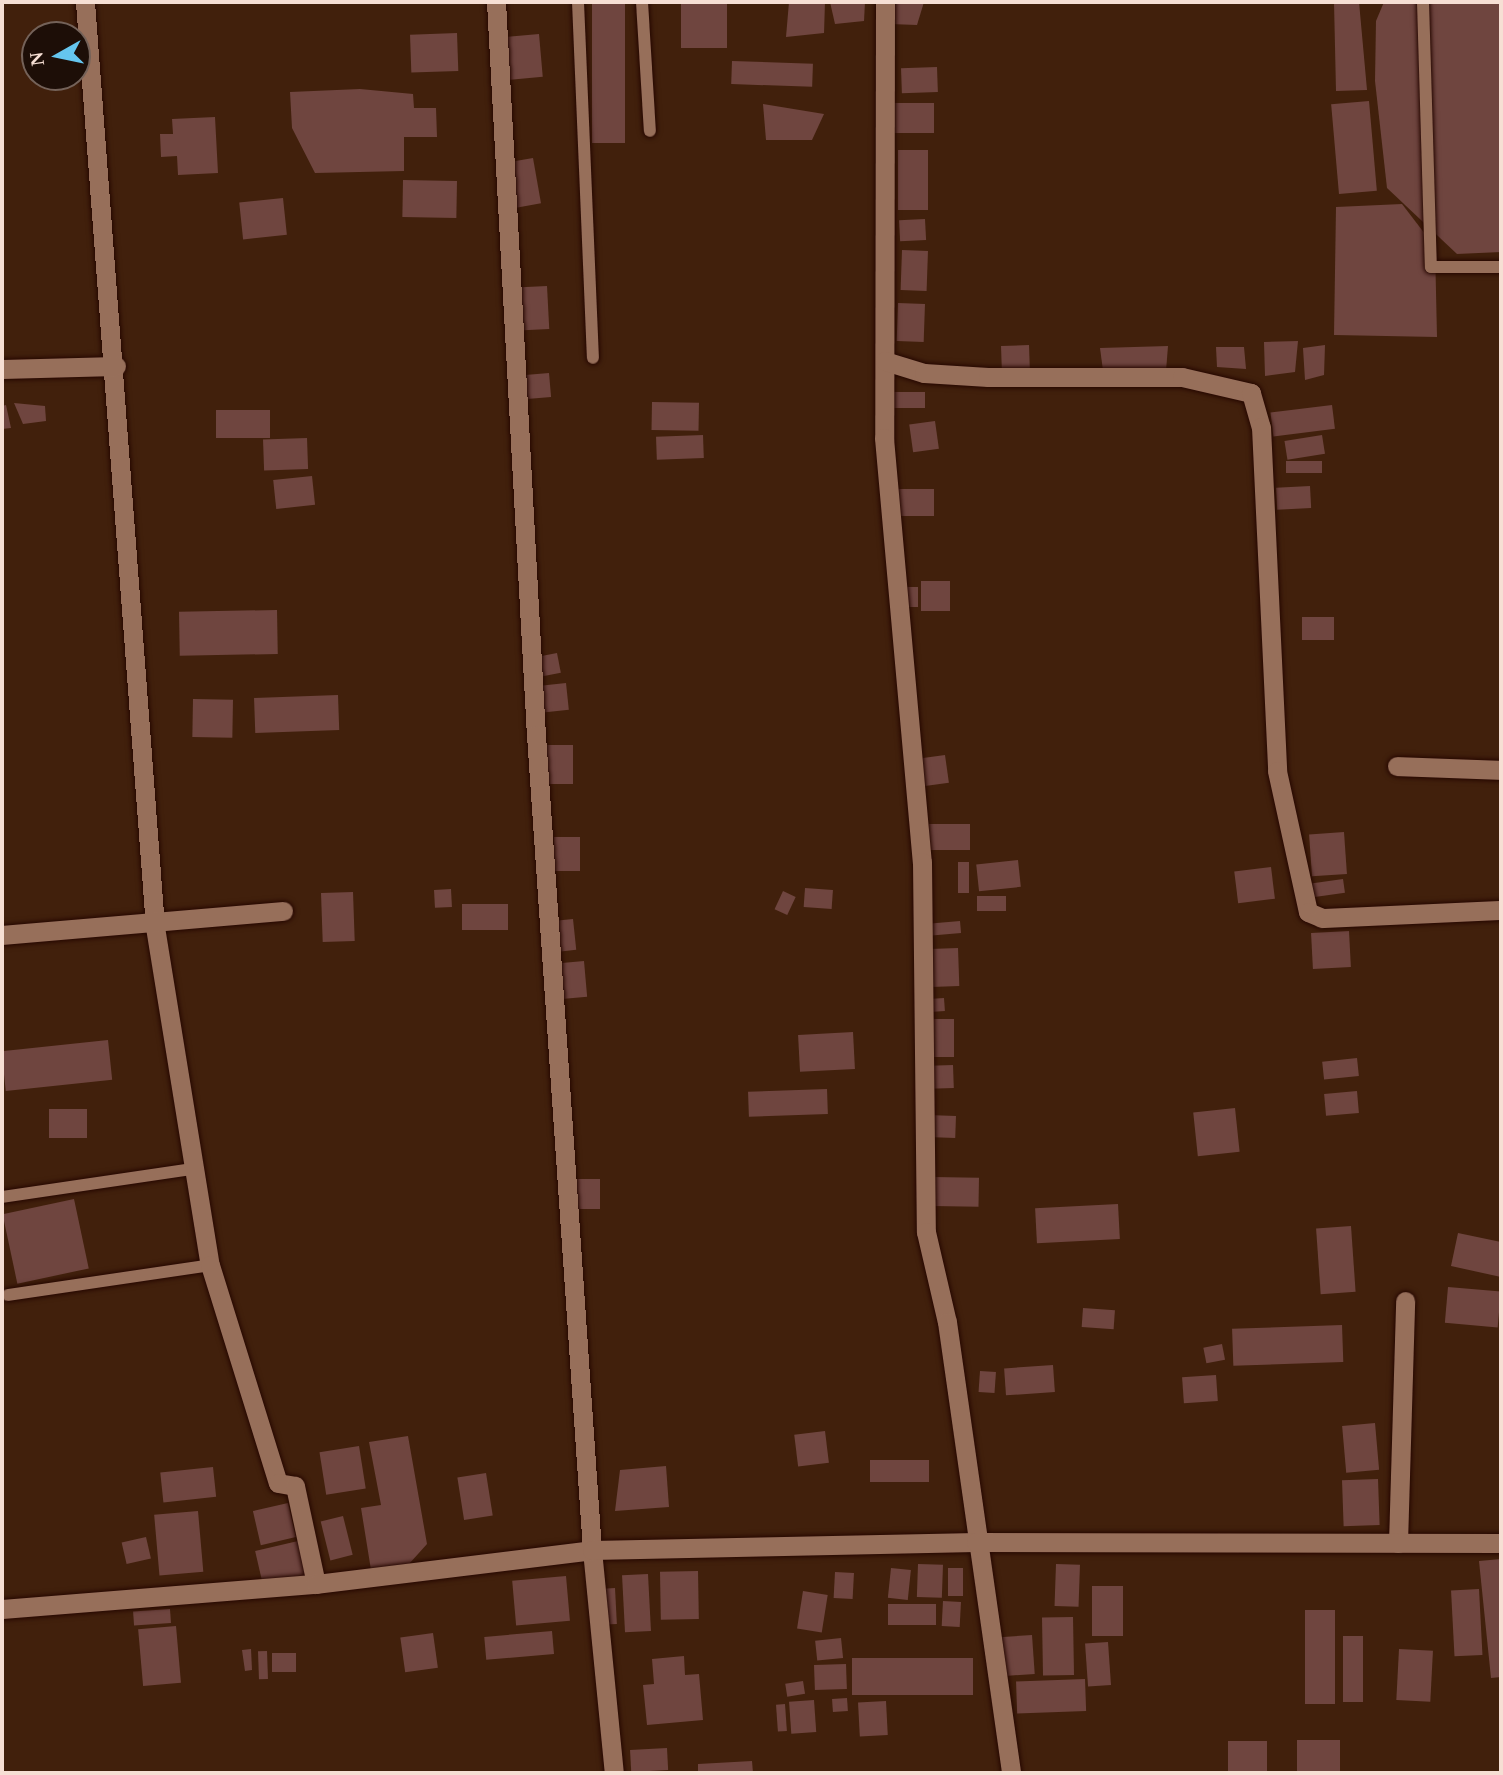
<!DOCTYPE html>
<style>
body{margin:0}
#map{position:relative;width:1503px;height:1775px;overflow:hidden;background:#41200c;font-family:Georgia,serif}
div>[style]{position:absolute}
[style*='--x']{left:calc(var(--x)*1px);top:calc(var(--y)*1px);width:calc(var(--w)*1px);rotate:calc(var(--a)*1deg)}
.building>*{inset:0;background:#6f453f;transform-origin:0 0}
.roads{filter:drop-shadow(0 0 2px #260700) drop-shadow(0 0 2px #260700)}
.service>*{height:12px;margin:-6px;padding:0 6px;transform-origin:6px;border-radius:6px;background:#976f5a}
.minor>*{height:19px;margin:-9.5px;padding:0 9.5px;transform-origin:9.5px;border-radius:9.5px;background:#976f5a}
span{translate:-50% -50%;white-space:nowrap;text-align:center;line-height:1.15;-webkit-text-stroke:5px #1d0e07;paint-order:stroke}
.frame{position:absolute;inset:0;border:4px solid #f6dfd4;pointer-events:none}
.north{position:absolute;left:21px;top:21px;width:70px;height:70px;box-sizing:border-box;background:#1d0e07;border:2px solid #746259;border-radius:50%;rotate:261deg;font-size:19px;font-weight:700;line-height:28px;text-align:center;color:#f6dfd4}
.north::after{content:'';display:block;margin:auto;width:24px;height:32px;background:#65c5ee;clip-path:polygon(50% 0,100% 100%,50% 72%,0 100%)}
</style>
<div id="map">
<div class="building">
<i style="left:592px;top:2px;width:33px;height:141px"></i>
<i style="left:681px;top:2px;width:46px;height:46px"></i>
<i style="clip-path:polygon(789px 2px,825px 2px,824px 33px,786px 37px)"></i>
<i style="clip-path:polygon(830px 2px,865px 2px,864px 21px,835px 24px)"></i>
<i style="clip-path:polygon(892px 2px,924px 2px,917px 25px,890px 24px)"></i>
<i style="clip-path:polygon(1334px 2px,1359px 2px,1367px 90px,1336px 91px)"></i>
<i style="clip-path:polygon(1384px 2px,1501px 2px,1501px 252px,1457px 254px,1387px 188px,1375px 81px,1376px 21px)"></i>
<i style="left:457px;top:33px;width:38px;height:47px;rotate:88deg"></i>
<i style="left:539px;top:34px;width:43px;height:36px;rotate:85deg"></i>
<i style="left:732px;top:61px;width:81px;height:23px;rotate:2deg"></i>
<i style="left:937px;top:67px;width:25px;height:36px;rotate:88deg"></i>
<i style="clip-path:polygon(360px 89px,413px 94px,414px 108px,436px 108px,437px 137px,404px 137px,404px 171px,315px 173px,292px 128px,290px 92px)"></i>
<i style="left:1369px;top:101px;width:90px;height:38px;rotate:85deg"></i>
<i style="left:890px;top:103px;width:44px;height:30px"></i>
<i style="clip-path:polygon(763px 104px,824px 114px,812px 140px,766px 140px)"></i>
<i style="clip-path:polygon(215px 117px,218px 173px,178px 175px,177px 156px,161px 157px,160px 134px,173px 134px,172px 119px)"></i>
<i style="left:898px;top:150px;width:30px;height:60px"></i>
<i style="left:533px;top:158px;width:46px;height:25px;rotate:80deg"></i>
<i style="left:403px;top:180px;width:54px;height:37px;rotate:1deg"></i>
<i style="left:283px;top:198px;width:37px;height:44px;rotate:84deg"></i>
<i style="clip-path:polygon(1402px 204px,1435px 247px,1437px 337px,1334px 335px,1336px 207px)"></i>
<i style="left:925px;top:219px;width:21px;height:26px;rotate:87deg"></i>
<i style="left:902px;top:250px;width:26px;height:40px;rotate:2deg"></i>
<i style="left:547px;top:286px;width:43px;height:31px;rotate:87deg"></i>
<i style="left:898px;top:303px;width:27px;height:38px;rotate:2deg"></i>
<i style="clip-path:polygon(1298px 341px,1295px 372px,1265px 376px,1264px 342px)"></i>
<i style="left:1029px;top:345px;width:25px;height:28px;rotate:88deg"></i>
<i style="clip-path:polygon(1325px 345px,1324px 375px,1305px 380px,1303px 348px)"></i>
<i style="clip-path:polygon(1168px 346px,1166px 371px,1104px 378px,1100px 348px)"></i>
<i style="clip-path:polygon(1216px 347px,1244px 347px,1246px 369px,1217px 367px)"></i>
<i style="left:549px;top:373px;width:24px;height:27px;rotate:85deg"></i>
<i style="left:888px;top:392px;width:37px;height:16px"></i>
<i style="left:652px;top:402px;width:47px;height:28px;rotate:1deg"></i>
<i style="clip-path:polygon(14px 403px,45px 406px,46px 421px,23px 424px)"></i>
<i style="clip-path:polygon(6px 405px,11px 428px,2px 429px,2px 406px)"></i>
<i style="left:1332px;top:405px;width:24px;height:62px;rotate:83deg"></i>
<i style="left:270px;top:410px;width:28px;height:54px;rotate:90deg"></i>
<i style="left:935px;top:421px;width:28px;height:26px;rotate:82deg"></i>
<i style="left:703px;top:435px;width:23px;height:47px;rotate:88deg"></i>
<i style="left:1322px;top:435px;width:19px;height:38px;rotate:81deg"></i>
<i style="left:307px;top:438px;width:31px;height:44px;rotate:88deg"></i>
<i style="left:1286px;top:461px;width:36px;height:12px"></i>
<i style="left:312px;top:476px;width:29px;height:39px;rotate:84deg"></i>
<i style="left:1310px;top:486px;width:22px;height:34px;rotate:87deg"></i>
<i style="left:898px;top:489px;width:36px;height:27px"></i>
<i style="left:921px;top:581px;width:29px;height:30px"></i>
<i style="left:903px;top:587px;width:15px;height:20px"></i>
<i style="left:277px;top:610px;width:44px;height:98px;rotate:89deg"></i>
<i style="left:1302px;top:617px;width:32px;height:23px"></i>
<i style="left:557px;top:653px;width:20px;height:21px;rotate:79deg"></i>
<i style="left:566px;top:683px;width:27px;height:28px;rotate:84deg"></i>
<i style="left:338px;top:695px;width:35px;height:84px;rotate:88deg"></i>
<i style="left:193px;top:699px;width:40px;height:38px;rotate:1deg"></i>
<i style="left:542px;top:745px;width:31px;height:39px"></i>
<i style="left:945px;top:755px;width:28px;height:24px;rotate:82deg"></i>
<i style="left:929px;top:824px;width:41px;height:26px"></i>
<i style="left:1344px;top:832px;width:42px;height:35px;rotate:86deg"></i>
<i style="left:554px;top:837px;width:26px;height:34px"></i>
<i style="left:1018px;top:860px;width:27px;height:42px;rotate:84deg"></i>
<i style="left:958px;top:862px;width:11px;height:31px"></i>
<i style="left:1271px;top:867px;width:32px;height:37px;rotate:83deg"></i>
<i style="left:1343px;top:879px;width:14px;height:34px;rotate:82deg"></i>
<i style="left:805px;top:888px;width:28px;height:19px;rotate:4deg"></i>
<i style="left:451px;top:889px;width:18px;height:17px;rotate:87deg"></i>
<i style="left:783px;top:891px;width:14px;height:20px;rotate:25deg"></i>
<i style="left:353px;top:892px;width:49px;height:32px;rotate:88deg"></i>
<i style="left:977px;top:896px;width:29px;height:15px"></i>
<i style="left:462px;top:904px;width:46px;height:26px"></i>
<i style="left:573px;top:919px;width:31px;height:20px;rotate:84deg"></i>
<i style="left:960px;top:921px;width:12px;height:35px;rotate:85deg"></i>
<i style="left:1349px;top:931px;width:36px;height:38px;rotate:87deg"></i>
<i style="left:958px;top:948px;width:38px;height:28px;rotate:88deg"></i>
<i style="left:584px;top:961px;width:36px;height:28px;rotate:85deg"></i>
<i style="left:944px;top:998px;width:13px;height:15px;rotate:86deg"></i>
<i style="left:928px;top:1019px;width:26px;height:38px"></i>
<i style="left:853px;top:1032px;width:37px;height:55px;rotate:87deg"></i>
<i style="left:108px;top:1040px;width:40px;height:107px;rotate:84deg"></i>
<i style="left:1357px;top:1058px;width:18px;height:35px;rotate:84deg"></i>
<i style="left:953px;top:1065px;width:23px;height:24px;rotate:88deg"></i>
<i style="left:827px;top:1089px;width:25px;height:79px;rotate:88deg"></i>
<i style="left:1357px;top:1091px;width:22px;height:33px;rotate:85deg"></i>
<i style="left:1235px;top:1108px;width:44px;height:42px;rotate:84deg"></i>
<i style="left:87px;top:1109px;width:29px;height:38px;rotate:90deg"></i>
<i style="left:928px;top:1115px;width:28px;height:22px;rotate:2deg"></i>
<i style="left:933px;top:1177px;width:46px;height:29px;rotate:1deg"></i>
<i style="left:572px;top:1179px;width:28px;height:30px"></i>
<i style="left:74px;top:1199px;width:71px;height:73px;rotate:78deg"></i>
<i style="left:1118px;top:1204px;width:35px;height:83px;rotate:87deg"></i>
<i style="left:1351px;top:1226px;width:66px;height:35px;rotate:86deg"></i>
<i style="clip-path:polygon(1458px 1233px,1501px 1242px,1501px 1277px,1451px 1266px)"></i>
<i style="left:1448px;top:1287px;width:53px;height:36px;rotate:5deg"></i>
<i style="left:1083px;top:1308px;width:32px;height:19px;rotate:4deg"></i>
<i style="left:1342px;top:1325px;width:37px;height:110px;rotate:88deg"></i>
<i style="left:1222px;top:1344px;width:16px;height:19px;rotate:79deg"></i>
<i style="left:1053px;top:1365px;width:27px;height:49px;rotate:86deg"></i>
<i style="left:980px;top:1371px;width:16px;height:21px;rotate:4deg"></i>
<i style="left:1216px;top:1375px;width:26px;height:34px;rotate:86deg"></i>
<i style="left:1375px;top:1423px;width:47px;height:33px;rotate:85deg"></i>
<i style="left:825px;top:1431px;width:32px;height:31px;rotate:83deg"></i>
<i style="clip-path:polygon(408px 1436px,427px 1544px,409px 1564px,371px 1570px,361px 1508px,381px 1505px,369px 1442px)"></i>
<i style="left:359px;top:1446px;width:43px;height:40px;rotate:81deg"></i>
<i style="left:929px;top:1460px;width:22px;height:59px;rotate:90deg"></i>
<i style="clip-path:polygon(666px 1466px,669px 1507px,615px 1511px,620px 1470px)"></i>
<i style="left:213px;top:1467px;width:30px;height:53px;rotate:84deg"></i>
<i style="left:486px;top:1473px;width:43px;height:29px;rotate:81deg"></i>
<i style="left:1378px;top:1479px;width:46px;height:36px;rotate:88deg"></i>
<i style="left:288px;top:1503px;width:35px;height:36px;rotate:77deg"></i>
<i style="left:198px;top:1511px;width:61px;height:44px;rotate:85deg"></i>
<i style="left:343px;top:1516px;width:40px;height:23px;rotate:76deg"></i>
<i style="left:146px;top:1537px;width:22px;height:25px;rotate:77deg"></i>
<i style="left:298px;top:1541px;width:37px;height:44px;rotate:77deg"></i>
<i style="clip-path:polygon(1501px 1559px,1501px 1677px,1491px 1678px,1479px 1561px)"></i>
<i style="left:918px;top:1564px;width:25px;height:33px;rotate:2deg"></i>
<i style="left:1056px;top:1564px;width:24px;height:42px;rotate:2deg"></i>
<i style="left:891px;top:1568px;width:20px;height:30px;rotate:6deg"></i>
<i style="left:948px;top:1568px;width:15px;height:28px"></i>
<i style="left:698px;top:1571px;width:48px;height:38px;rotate:89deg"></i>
<i style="left:835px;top:1572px;width:19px;height:26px;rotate:3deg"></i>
<i style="left:648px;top:1574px;width:57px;height:26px;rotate:87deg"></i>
<i style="left:566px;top:1576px;width:45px;height:54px;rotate:85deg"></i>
<i style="left:1092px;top:1586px;width:31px;height:50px"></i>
<i style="left:615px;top:1588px;width:36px;height:12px;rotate:87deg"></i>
<i style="left:1479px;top:1589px;width:66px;height:28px;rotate:87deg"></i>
<i style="left:803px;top:1591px;width:25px;height:38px;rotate:9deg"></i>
<i style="left:943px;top:1601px;width:18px;height:25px;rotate:3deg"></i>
<i style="left:888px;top:1604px;width:48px;height:21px"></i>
<i style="left:170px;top:1609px;width:14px;height:37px;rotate:86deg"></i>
<i style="left:1305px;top:1610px;width:30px;height:94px"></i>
<i style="left:1073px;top:1617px;width:58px;height:31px;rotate:89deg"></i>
<i style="left:176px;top:1626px;width:57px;height:38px;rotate:85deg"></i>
<i style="left:552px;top:1631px;width:23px;height:68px;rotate:85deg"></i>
<i style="left:433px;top:1633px;width:35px;height:33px;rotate:82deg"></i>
<i style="left:1032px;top:1635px;width:39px;height:36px;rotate:86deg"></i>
<i style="left:1343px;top:1636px;width:20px;height:66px"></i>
<i style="left:841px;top:1638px;width:20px;height:26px;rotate:84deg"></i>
<i style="left:1108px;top:1642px;width:43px;height:23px;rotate:86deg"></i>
<i style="clip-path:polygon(251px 1649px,252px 1670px,245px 1671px,242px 1650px)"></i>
<i style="left:1399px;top:1649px;width:34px;height:51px;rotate:3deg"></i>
<i style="left:267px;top:1651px;width:28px;height:9px;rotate:88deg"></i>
<i style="left:296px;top:1653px;width:19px;height:24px;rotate:90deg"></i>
<i style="clip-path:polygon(684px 1656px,685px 1675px,699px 1674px,703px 1720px,647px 1725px,643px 1685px,654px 1684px,652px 1659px)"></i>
<i style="left:852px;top:1658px;width:121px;height:37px"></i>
<i style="left:846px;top:1664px;width:25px;height:32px;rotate:88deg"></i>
<i style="left:1085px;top:1679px;width:32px;height:69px;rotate:88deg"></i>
<i style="left:803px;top:1681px;width:13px;height:18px;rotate:81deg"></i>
<i style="left:847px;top:1698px;width:13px;height:15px;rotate:86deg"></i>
<i style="left:814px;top:1700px;width:32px;height:25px;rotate:86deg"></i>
<i style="left:886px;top:1701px;width:34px;height:28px;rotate:87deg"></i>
<i style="left:785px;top:1704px;width:27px;height:9px;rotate:86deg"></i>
<i style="left:1297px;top:1740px;width:43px;height:33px"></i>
<i style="left:1228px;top:1741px;width:39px;height:32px"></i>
<i style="left:667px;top:1748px;width:22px;height:37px;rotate:87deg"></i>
<i style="clip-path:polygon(752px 1761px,753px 1773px,698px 1773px,698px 1764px)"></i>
</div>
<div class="roads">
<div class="service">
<i style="--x:578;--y:2;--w:356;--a:87.6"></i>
<i style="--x:642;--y:2;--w:129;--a:86.5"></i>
<i style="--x:1423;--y:2;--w:265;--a:88.3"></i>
<i style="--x:1431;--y:267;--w:70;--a:0"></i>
<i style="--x:2;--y:1197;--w:192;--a:-8.4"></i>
<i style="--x:8;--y:1295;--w:204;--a:-8.4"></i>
</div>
<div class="minor">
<i style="--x:85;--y:2;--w:928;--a:85.67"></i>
<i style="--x:155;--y:927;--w:342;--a:80.8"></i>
<i style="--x:210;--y:1265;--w:228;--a:72.7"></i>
<i style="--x:278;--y:1483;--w:17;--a:10"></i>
<i style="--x:295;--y:1486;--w:100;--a:77.9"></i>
<i style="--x:496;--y:2;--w:734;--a:86.88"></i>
<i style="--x:536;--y:735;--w:817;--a:86.07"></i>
<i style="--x:592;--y:1550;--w:224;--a:84.4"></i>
<i style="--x:885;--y:2;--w:436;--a:90.1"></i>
<i style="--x:884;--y:438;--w:426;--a:84.9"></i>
<i style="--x:922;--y:862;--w:370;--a:89.4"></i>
<i style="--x:926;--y:1232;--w:92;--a:76.9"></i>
<i style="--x:947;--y:1322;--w:456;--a:81.9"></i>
<i style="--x:885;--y:361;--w:41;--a:17.1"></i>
<i style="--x:924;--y:373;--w:64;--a:3.6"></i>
<i style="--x:988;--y:377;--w:194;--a:0"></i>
<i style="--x:1182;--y:377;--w:71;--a:13.1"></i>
<i style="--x:1251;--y:393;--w:35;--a:74"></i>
<i style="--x:1261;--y:427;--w:344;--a:87.3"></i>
<i style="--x:1277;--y:771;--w:144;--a:77.6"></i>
<i style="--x:1308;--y:912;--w:15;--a:23"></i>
<i style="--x:1322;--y:918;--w:179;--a:-2.6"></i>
<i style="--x:2;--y:369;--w:114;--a:-1.5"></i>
<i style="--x:1397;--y:766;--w:104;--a:2.2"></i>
<i style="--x:2;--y:935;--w:282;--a:-4.9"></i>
<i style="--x:1398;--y:1543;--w:242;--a:-88.3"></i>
<i style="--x:2;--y:1609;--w:315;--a:-4.6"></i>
<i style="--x:316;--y:1584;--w:278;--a:-7"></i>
<i style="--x:592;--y:1550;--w:384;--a:-1.2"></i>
<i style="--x:976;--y:1542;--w:525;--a:0.11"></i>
</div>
</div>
<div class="frame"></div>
<div class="north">N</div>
</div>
